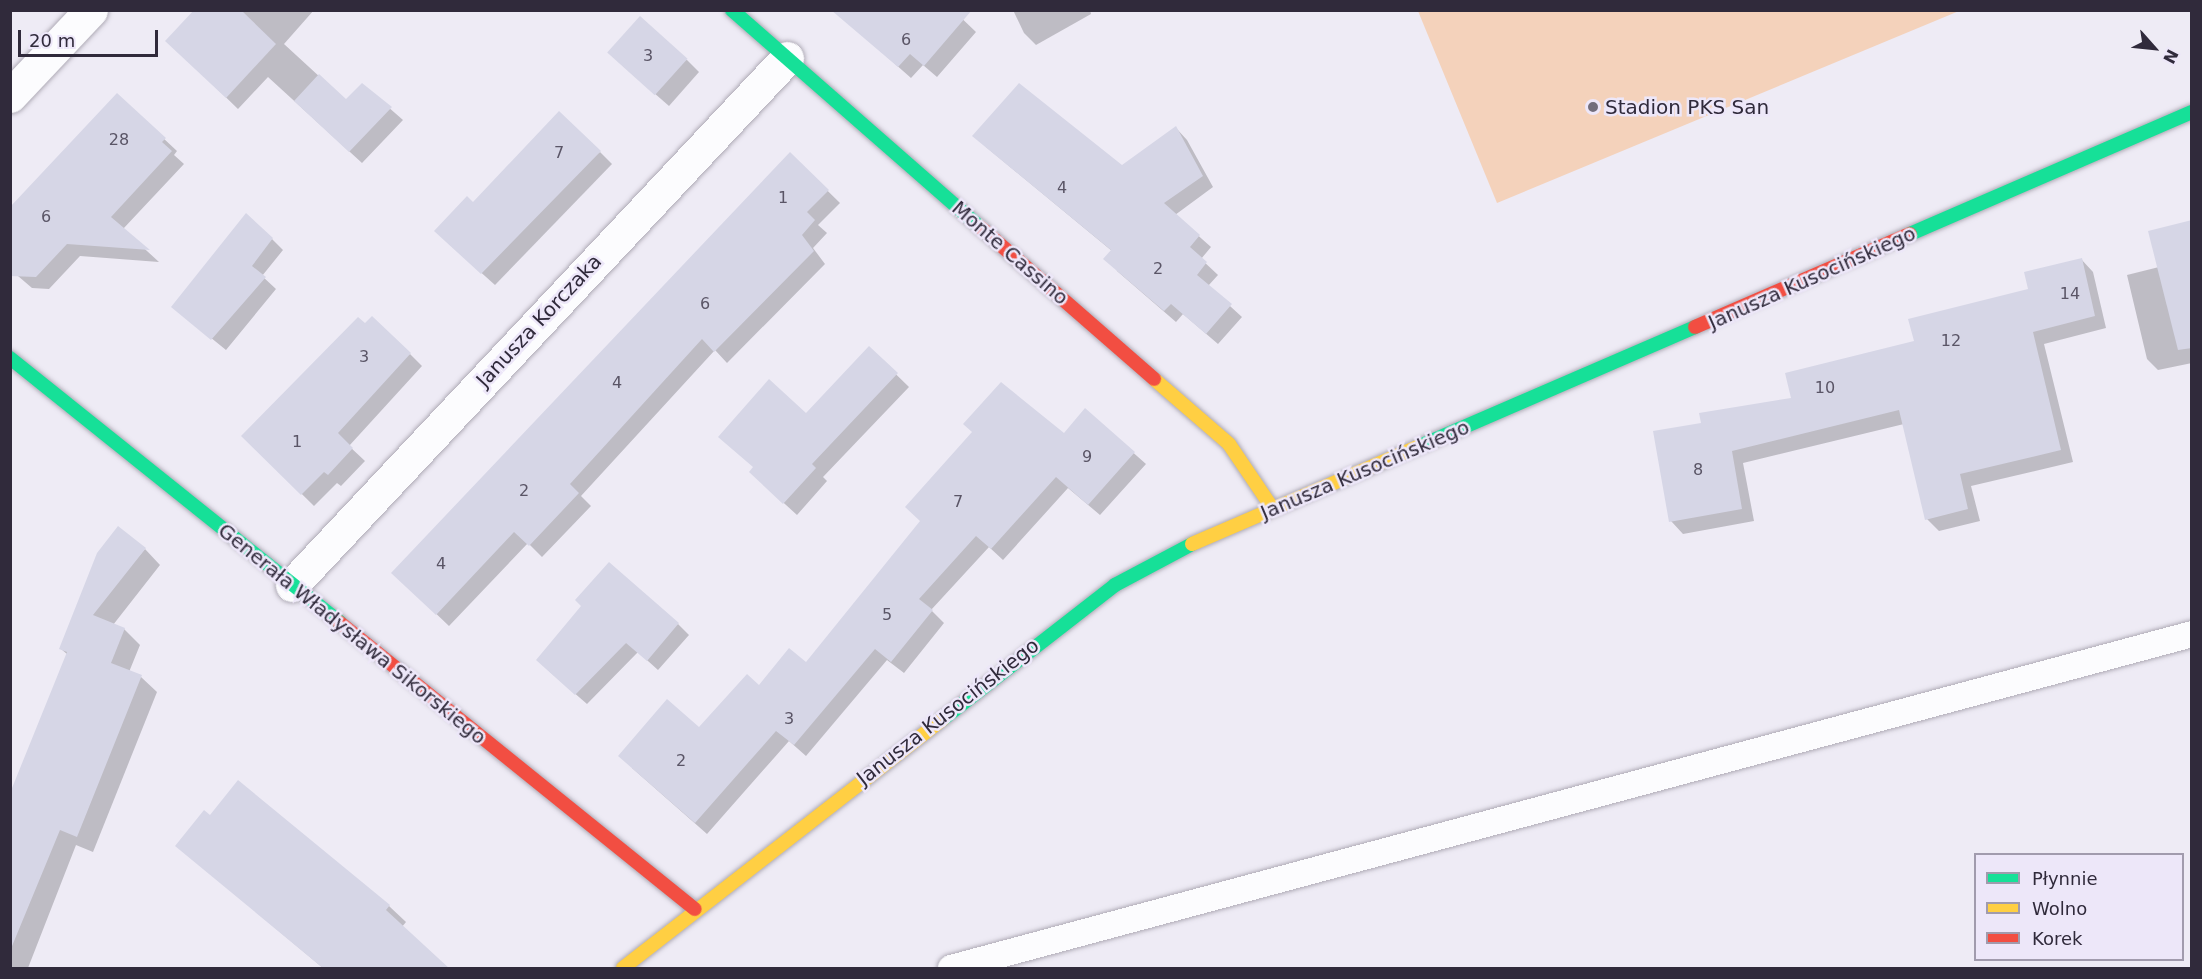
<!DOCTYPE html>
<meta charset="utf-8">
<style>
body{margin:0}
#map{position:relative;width:2202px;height:979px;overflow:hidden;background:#eeebf5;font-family:"DejaVu Sans",sans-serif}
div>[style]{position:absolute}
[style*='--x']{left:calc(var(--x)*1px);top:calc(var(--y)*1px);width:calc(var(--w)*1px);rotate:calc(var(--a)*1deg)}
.green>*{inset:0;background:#f4d2bb}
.shadow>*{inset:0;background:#0003}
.building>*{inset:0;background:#d6d6e6;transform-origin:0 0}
.roads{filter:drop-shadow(0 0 2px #afabb6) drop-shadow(0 0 2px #afabb6)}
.lane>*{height:26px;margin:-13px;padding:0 13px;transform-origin:13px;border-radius:13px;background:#fcfcfe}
.street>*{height:33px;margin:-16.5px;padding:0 16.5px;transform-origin:16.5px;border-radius:16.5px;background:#fcfcfe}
.fast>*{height:14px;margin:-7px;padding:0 7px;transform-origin:7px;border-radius:7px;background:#16e098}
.slow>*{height:14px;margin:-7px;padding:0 7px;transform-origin:7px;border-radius:7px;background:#ffcf43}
.jam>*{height:14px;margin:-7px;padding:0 7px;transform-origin:7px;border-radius:7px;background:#f24e42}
.dots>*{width:16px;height:16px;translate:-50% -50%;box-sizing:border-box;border:3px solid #ede7f9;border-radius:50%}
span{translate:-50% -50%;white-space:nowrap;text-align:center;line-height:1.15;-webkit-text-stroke:5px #ede7f9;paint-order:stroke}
.number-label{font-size:16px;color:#5a5566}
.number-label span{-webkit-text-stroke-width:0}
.poi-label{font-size:20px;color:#302a3b}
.left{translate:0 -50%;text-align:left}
.street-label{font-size:20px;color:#302a3b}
.frame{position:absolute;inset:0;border:12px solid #302a3b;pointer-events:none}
.legend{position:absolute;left:1974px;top:853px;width:210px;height:108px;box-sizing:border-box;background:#ede7f9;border:2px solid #a19bad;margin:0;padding:8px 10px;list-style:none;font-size:18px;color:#302a3b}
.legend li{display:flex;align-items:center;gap:12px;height:30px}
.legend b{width:30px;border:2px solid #a19bad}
.north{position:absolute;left:2124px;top:18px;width:60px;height:60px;-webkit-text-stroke:4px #ede7f9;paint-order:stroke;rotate:117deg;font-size:16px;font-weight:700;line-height:24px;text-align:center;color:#302a3b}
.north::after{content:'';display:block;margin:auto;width:21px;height:27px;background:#302a3b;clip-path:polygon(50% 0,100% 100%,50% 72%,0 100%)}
.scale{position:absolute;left:18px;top:30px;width:140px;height:27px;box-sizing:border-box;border:3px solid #302a3b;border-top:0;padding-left:8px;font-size:18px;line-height:21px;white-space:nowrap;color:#302a3b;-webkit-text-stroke:4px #ede7f9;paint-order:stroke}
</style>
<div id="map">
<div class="green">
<i style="clip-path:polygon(1418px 11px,1959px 11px,1497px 203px)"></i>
</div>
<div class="shadow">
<i style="clip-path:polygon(196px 10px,314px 10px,284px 44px,346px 101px,363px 85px,403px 120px,362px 163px,268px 77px,238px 109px,179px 52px)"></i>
<i style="clip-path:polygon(953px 10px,976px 32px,937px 77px,923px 65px,911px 78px,852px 26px)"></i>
<i style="clip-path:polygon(1013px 10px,1090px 10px,1091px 14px,1036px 45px,1024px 33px)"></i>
<i style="clip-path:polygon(687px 60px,699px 72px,669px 106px,622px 65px)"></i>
<i style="clip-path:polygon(117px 95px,177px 151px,174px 155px,184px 164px,123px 229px,159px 262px,80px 256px,49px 289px,32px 288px,18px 276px)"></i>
<i style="clip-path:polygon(1176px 128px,1187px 140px,1213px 187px,1175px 215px,1211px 247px,1201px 259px,1218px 275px,1208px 286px,1242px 317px,1218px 344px,1183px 314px,1176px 322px,1117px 271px,1112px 251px,986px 147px,1122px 167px)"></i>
<i style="clip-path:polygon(600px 152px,612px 164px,495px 285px,448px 243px)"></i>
<i style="clip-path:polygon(790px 154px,840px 203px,818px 225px,827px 233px,813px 248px,825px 264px,727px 363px,715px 350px,581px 496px,591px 506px,542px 557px,528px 543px,449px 626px,406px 585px)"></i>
<i style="clip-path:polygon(2192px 221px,2192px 363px,2158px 370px,2147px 359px,2127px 275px,2159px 267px)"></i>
<i style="clip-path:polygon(272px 239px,283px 250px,262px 276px,276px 289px,226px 350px,173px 307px)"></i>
<i style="clip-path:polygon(2081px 259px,2093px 272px,2106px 328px,2044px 344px,2073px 462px,1971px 486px,1980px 521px,1939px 531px,1927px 519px,1904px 424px,1743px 463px,1754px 521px,1683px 534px,1671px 521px,1703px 424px,1793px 399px,2030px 290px)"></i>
<i style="clip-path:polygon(869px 348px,909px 387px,823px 477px,827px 481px,797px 515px,763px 484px,806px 415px)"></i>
<i style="clip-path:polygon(410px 354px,422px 366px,349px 446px,365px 461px,341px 486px,337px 483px,314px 506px,243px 436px)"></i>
<i style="clip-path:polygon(1085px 410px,1146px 464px,1100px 515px,1068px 488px,1003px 560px,989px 547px,931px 610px,944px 623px,904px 673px,887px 660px,806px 756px,789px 741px,707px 834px,632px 768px,699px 729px,759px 687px,807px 664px,1064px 435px)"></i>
<i style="clip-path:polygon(145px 549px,160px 565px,113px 625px,124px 629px,140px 645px,129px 672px,141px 677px,157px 692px,93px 852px,76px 845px,28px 968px,10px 968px,10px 797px,68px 655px,60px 648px)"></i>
<i style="clip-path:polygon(678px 624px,689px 635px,658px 670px,638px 652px,587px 704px,549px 671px)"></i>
<i style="clip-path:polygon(177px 846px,389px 906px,406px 922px,368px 968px,323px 968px)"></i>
</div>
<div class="building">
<i style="clip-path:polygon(194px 10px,241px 10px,276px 44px,226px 98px,165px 41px)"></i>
<i style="clip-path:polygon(831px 10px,972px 10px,924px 66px,910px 54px,898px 67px)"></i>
<i style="left:640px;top:16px;width:64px;height:49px;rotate:42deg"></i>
<i style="clip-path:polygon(319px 74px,346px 99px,362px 83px,392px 107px,349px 152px,294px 101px)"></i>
<i style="clip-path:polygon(1019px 83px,1122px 165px,1176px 126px,1203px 176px,1164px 203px,1200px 235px,1190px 247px,1207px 262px,1197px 275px,1232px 304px,1206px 334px,1171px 304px,1164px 311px,1103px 259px,1111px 250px,972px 136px)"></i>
<i style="clip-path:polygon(117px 93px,166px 138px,162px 142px,172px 151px,111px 217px,150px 250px,67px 244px,36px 277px,10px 276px,10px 207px)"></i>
<i style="clip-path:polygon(559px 111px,601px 151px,481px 274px,434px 231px,467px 196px,473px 202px)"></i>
<i style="clip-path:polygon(790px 152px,829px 190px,807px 212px,815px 220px,802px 235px,814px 251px,714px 352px,702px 339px,570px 484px,579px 493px,529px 546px,514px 532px,436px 615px,391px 573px)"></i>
<i style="clip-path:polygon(246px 213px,273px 238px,252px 266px,266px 277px,211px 340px,171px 307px)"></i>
<i style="clip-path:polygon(2192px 220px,2192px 348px,2178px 350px,2148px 231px)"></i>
<i style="clip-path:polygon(2082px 258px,2095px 316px,2033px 332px,2061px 450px,1960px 474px,1968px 509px,1925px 520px,1899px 410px,1732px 451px,1742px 509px,1669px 522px,1653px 431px,1701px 423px,1699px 413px,1791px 398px,1785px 373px,1914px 341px,1908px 319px,2028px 289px,2024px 272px)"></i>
<i style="clip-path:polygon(372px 316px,411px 353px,338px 433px,353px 448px,328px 475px,324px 472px,301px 495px,241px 436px,358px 317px,365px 323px)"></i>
<i style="clip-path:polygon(869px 346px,898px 373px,812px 464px,816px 468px,783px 504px,749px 472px,753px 467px,718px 437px,769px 379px,806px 413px)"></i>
<i style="clip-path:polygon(1001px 382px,1064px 433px,1085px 408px,1135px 452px,1088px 505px,1056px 477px,991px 549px,976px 536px,919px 599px,933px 610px,891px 662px,875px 649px,794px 745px,776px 731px,695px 823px,618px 756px,667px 699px,699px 727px,747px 674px,759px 685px,789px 648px,806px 662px,920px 521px,905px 507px,972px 432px,963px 424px)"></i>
<i style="clip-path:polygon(118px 526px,146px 548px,93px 615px,125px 628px,111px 663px,142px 675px,77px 837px,60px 830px,10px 951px,10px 793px,67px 652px,59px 649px,97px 553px)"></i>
<i style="clip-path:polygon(609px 562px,679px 623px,647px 661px,626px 643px,575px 695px,536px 660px,581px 606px,575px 600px)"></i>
<i style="clip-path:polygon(238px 780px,390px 905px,386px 910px,450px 969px,324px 969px,175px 846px,204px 810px,210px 815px)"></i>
</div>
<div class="roads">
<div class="lane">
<i style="--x:951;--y:968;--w:1285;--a:-15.06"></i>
</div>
<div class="street">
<i style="--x:10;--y:96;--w:118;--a:-46.7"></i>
<i style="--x:292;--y:585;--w:723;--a:-46.79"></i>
</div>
<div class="fast">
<i style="--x:732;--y:10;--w:330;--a:41.2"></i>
<i style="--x:1910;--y:234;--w:307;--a:-23.4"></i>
<i style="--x:10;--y:358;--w:422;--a:38.7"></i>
<i style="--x:1420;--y:446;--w:300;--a:-23.4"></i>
<i style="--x:943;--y:719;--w:218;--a:-37.9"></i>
<i style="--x:1115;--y:585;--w:87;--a:-28"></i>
</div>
<div class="slow">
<i style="--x:1154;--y:379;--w:99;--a:40.9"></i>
<i style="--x:1229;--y:444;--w:78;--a:55.9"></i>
<i style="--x:1192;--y:544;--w:248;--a:-23.3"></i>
<i style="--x:623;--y:968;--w:405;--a:-37.9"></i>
</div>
<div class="jam">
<i style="--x:980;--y:227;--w:231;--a:41.1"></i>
<i style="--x:1695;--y:327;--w:234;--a:-23.4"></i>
<i style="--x:339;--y:622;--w:457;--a:38.9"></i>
</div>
</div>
<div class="dots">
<i style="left:1593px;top:107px;background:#726e7c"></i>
</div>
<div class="number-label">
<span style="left:906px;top:40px">6</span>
<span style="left:648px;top:56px">3</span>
<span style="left:119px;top:140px">28</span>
<span style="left:559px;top:153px">7</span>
<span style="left:1062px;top:188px">4</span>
<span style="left:783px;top:198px">1</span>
<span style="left:46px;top:217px">6</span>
<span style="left:1158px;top:269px">2</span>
<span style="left:2070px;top:294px">14</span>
<span style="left:705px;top:304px">6</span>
<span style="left:1951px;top:341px">12</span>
<span style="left:364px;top:357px">3</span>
<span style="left:617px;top:383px">4</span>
<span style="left:1825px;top:388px">10</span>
<span style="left:297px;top:442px">1</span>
<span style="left:1087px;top:457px">9</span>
<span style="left:1698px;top:470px">8</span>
<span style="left:524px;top:491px">2</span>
<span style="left:958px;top:502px">7</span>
<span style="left:441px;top:564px">4</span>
<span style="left:887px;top:615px">5</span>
<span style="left:789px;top:719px">3</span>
<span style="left:681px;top:761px">2</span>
</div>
<div class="poi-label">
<span class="left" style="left:1605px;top:107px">Stadion PKS San</span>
</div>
<div class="street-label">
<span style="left:1010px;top:253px;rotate:41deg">Monte Cassino</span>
<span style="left:1812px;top:278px;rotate:-24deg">Janusza Kusocińskiego</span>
<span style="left:539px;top:321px;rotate:-47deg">Janusza Korczaka</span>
<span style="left:1365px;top:470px;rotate:-23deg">Janusza Kusocińskiego</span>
<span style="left:352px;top:634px;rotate:39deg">Generała Władysława Sikorskiego</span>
<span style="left:948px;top:712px;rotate:-38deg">Janusza Kusocińskiego</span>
</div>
<div class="frame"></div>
<ul class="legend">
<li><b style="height:8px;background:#16e098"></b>Płynnie</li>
<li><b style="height:8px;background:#ffcf43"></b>Wolno</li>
<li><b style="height:8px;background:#f24e42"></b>Korek</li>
</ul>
<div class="north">N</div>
<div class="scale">20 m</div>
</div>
